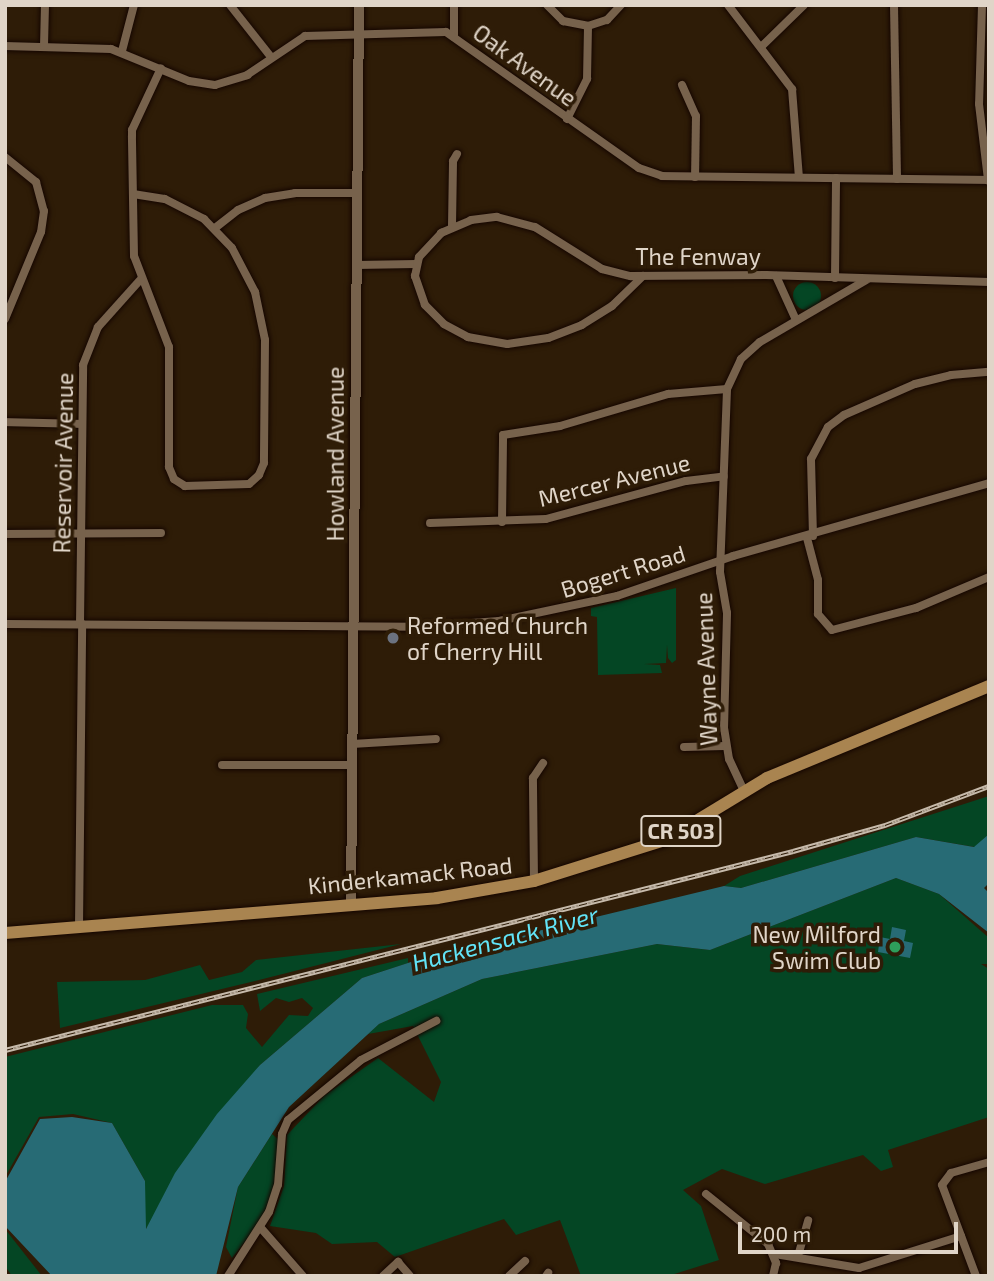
<!DOCTYPE html>
<style>
body{margin:0}
#map{position:relative;width:994px;height:1281px;overflow:hidden;background:#2e1c07;font-family:"Exo 2",sans-serif}
div>[style]{position:absolute}
[style*='--x']{left:calc(var(--x)*1px);top:calc(var(--y)*1px);width:calc(var(--w)*1px);rotate:calc(var(--a)*1deg)}
.green>*{inset:0;background:#044624}
.round{border-radius:50%}
.water>*{inset:0;background:#276b75}
.roads{filter:drop-shadow(0 0 2px #150600) drop-shadow(0 0 2px #150600)}
.minor>*{height:8px;margin:-4px;padding:0 4px;transform-origin:4px;border-radius:4px;background:#77624c}
.tertiary>*{height:10px;margin:-5px;padding:0 5px;transform-origin:5px;border-radius:5px;background:#77624c}
.primary>*{height:12px;margin:-6px;padding:0 6px;transform-origin:6px;border-radius:6px;background:#a98450}
.rail>*{height:5px;margin-top:-2.5px;transform-origin:0;background:repeating-linear-gradient(90deg,#2e1c07 0 8px,#c6baab 0 16px);box-sizing:border-box;border-block:2px solid #c6baab}
.dots>*{width:19px;height:19px;translate:-50% -50%;box-sizing:border-box;border:4px solid #2e1c07;border-radius:50%}
span{translate:-50% -50%;white-space:nowrap;text-align:center;line-height:1.15;-webkit-text-stroke:7px #2e1c07;paint-order:stroke}
.shield-label span{padding:2px 5px;background:#2e1c07;border:2px solid;border-radius:5px;-webkit-text-stroke-width:0}
.shield-label{font-size:21px;color:#e0d5c8;font-weight:700}
.street-label{font-size:23px;color:#e0d5c8}
.poi-label{font-size:23px;color:#e0d5c8}
.left{translate:0 -50%;text-align:left}
.right{translate:-100% -50%;text-align:right}
.water-label{font-size:24px;color:#61e3f6;font-style:italic}
.frame{position:absolute;inset:0;border:7px solid #e0d5c8;pointer-events:none}
.scale{position:absolute;left:738px;top:1222px;width:220px;height:32px;box-sizing:border-box;border:4px solid #e0d5c8;border-top:0;padding-left:9px;font-size:21px;line-height:24px;white-space:nowrap;color:#e0d5c8;-webkit-text-stroke:5px #2e1c07;paint-order:stroke}
</style>
<div id="map">
<div class="green">
<i class="round" style="left:793px;top:282px;width:28px;height:28px"></i>
<i style="clip-path:polygon(676px 588px,676px 660px,672px 663px,668px 658px,667px 645px,666px 663px,644px 664px,660px 665px,662px 673px,598px 675px,597px 617px,591px 616px,591px 608px)"></i>
<i style="clip-path:polygon(989px 796px,989px 834px,975px 847px,916px 837px,741px 888px,724px 886px,740px 876px)"></i>
<i style="clip-path:polygon(896px 878px,939px 894px,989px 938px,989px 964px,981px 964px,989px 969px,989px 1117px,888px 1150px,893px 1167px,881px 1171px,863px 1155px,765px 1184px,722px 1169px,683px 1190px,701px 1206px,719px 1260px,668px 1276px,581px 1276px,560px 1220px,516px 1235px,504px 1219px,395px 1257px,377px 1242px,332px 1244px,316px 1233px,270px 1226px,284px 1186px,287px 1135px,324px 1096px,378px 1058px,434px 1102px,441px 1082px,413px 1026px,368px 1034px,379px 1024px,482px 979px,657px 944px,710px 950px)"></i>
<i style="clip-path:polygon(401px 944px,259px 980px,60px 1028px,57px 982px,145px 980px,200px 965px,209px 980px,242px 972px,256px 960px)"></i>
<i style="clip-path:polygon(408px 958px,408px 963px,362px 978px,260px 1065px,145px 1230px,145px 1181px,112px 1123px,73px 1114px,39px 1117px,5px 1177px,5px 1057px,212px 1005px,243px 1005px,248px 1014px,246px 1028px,262px 1047px,289px 1015px,308px 1016px,313px 1008px,302px 998px,289px 1002px,276px 998px,260px 1011px,257px 994px)"></i>
<i style="clip-path:polygon(272px 1134px,280px 1141px,272px 1197px,262px 1220px,232px 1258px,226px 1247px,238px 1187px)"></i>
<i style="clip-path:polygon(5px 1229px,42px 1276px,12px 1276px,5px 1266px)"></i>
</div>
<div class="water">
<i style="clip-path:polygon(989px 834px,989px 883px,984px 888px,989px 893px,989px 933px,939px 894px,896px 878px,710px 950px,657px 944px,482px 979px,379px 1024px,289px 1107px,238px 1187px,216px 1276px,52px 1276px,5px 1226px,5px 1182px,40px 1119px,72px 1117px,112px 1123px,145px 1181px,146px 1229px,175px 1173px,217px 1114px,260px 1065px,362px 978px,414px 961px,724px 886px,741px 888px,916px 837px,974px 847px)"></i>
<i style="clip-path:polygon(892px 927px,906px 930px,904px 941px,913px 943px,910px 958px,878px 952px,880px 937px,890px 939px)"></i>
</div>
<div class="roads">
<div class="minor">
<i style="--x:230;--y:5;--w:66;--a:51.7"></i>
<i style="--x:547;--y:5;--w:23;--a:45"></i>
<i style="--x:563;--y:21;--w:25;--a:11"></i>
<i style="--x:588;--y:26;--w:20;--a:-18"></i>
<i style="--x:607;--y:20;--w:21;--a:-47"></i>
<i style="--x:728;--y:5;--w:106;--a:52.7"></i>
<i style="--x:792;--y:89;--w:88;--a:85.5"></i>
<i style="--x:894;--y:5;--w:174;--a:89"></i>
<i style="--x:982;--y:5;--w:99;--a:91.7"></i>
<i style="--x:979;--y:104;--w:77;--a:83.2"></i>
<i style="--x:454;--y:37;--w:32;--a:-90"></i>
<i style="--x:5;--y:46;--w:106;--a:1.6"></i>
<i style="--x:111;--y:49;--w:84;--a:22.3"></i>
<i style="--x:189;--y:81;--w:26;--a:9"></i>
<i style="--x:215;--y:85;--w:34;--a:-17"></i>
<i style="--x:247;--y:75;--w:70;--a:-33.9"></i>
<i style="--x:305;--y:36;--w:141;--a:-1.6"></i>
<i style="--x:446;--y:32;--w:236;--a:35.2"></i>
<i style="--x:639;--y:168;--w:24;--a:19"></i>
<i style="--x:662;--y:176;--w:327;--a:0.7"></i>
<i style="--x:44;--y:46;--w:41;--a:-88.6"></i>
<i style="--x:761;--y:47;--w:60;--a:-44.3"></i>
<i style="--x:122;--y:51;--w:48;--a:-75.4"></i>
<i style="--x:682;--y:85;--w:34;--a:66"></i>
<i style="--x:696;--y:116;--w:61;--a:90.9"></i>
<i style="--x:567;--y:119;--w:45;--a:-63.4"></i>
<i style="--x:587;--y:79;--w:53;--a:-88.9"></i>
<i style="--x:5;--y:157;--w:40;--a:39"></i>
<i style="--x:36;--y:182;--w:30;--a:75"></i>
<i style="--x:44;--y:211;--w:21;--a:98"></i>
<i style="--x:41;--y:232;--w:94;--a:112.5"></i>
<i style="--x:133;--y:194;--w:32;--a:9"></i>
<i style="--x:165;--y:199;--w:44;--a:27.1"></i>
<i style="--x:204;--y:219;--w:40;--a:46"></i>
<i style="--x:232;--y:248;--w:50;--a:62.4"></i>
<i style="--x:255;--y:292;--w:49;--a:78.2"></i>
<i style="--x:265;--y:340;--w:123;--a:90.5"></i>
<i style="--x:264;--y:463;--w:13;--a:113"></i>
<i style="--x:259;--y:475;--w:13;--a:138"></i>
<i style="--x:249;--y:484;--w:64;--a:178.2"></i>
<i style="--x:185;--y:486;--w:13;--a:-148"></i>
<i style="--x:174;--y:479;--w:13;--a:-113"></i>
<i style="--x:169;--y:467;--w:120;--a:-90"></i>
<i style="--x:169;--y:347;--w:97;--a:-111"></i>
<i style="--x:134;--y:256;--w:120;--a:-91"></i>
<i style="--x:132;--y:136;--w:6;--a:-90"></i>
<i style="--x:132;--y:130;--w:68;--a:-64.9"></i>
<i style="--x:452;--y:226;--w:65;--a:-89.1"></i>
<i style="--x:453;--y:161;--w:8;--a:-60"></i>
<i style="--x:215;--y:228;--w:29;--a:-38"></i>
<i style="--x:238;--y:210;--w:30;--a:-24"></i>
<i style="--x:265;--y:198;--w:30;--a:-9"></i>
<i style="--x:295;--y:193;--w:61;--a:0"></i>
<i style="--x:356;--y:265;--w:60;--a:-1"></i>
<i style="--x:643;--y:276;--w:43;--a:135.9"></i>
<i style="--x:612;--y:306;--w:36;--a:148"></i>
<i style="--x:582;--y:325;--w:36;--a:159"></i>
<i style="--x:548;--y:338;--w:41;--a:171.7"></i>
<i style="--x:507;--y:344;--w:40;--a:-170"></i>
<i style="--x:468;--y:337;--w:27;--a:-152"></i>
<i style="--x:444;--y:324;--w:27;--a:-135"></i>
<i style="--x:425;--y:305;--w:31;--a:-109"></i>
<i style="--x:415;--y:276;--w:19;--a:-78"></i>
<i style="--x:419;--y:257;--w:33;--a:-47"></i>
<i style="--x:441;--y:233;--w:33;--a:-23"></i>
<i style="--x:471;--y:220;--w:26;--a:-7"></i>
<i style="--x:497;--y:217;--w:39;--a:15"></i>
<i style="--x:535;--y:227;--w:79;--a:32.1"></i>
<i style="--x:602;--y:269;--w:30;--a:14"></i>
<i style="--x:631;--y:276;--w:135;--a:-0.4"></i>
<i style="--x:766;--y:275;--w:223;--a:1.8"></i>
<i style="--x:776;--y:276;--w:48;--a:65.6"></i>
<i style="--x:835;--y:278;--w:100;--a:-89.4"></i>
<i style="--x:5;--y:422;--w:76;--a:1.5"></i>
<i style="--x:502;--y:522;--w:87;--a:-89.3"></i>
<i style="--x:503;--y:435;--w:58;--a:-9"></i>
<i style="--x:560;--y:426;--w:113;--a:-16.5"></i>
<i style="--x:668;--y:394;--w:59;--a:-4.8"></i>
<i style="--x:430;--y:523;--w:116;--a:-2"></i>
<i style="--x:546;--y:519;--w:145;--a:-15.2"></i>
<i style="--x:686;--y:481;--w:38;--a:-7"></i>
<i style="--x:5;--y:534;--w:156;--a:-0.4"></i>
<i style="--x:813;--y:536;--w:77;--a:-91.5"></i>
<i style="--x:811;--y:459;--w:36;--a:-62"></i>
<i style="--x:828;--y:427;--w:20;--a:-37"></i>
<i style="--x:844;--y:415;--w:77;--a:-23.6"></i>
<i style="--x:915;--y:384;--w:37;--a:-14"></i>
<i style="--x:951;--y:375;--w:38;--a:-5"></i>
<i style="--x:807;--y:538;--w:43;--a:75.3"></i>
<i style="--x:818;--y:580;--w:34;--a:90"></i>
<i style="--x:818;--y:614;--w:21;--a:49"></i>
<i style="--x:832;--y:630;--w:87;--a:-14.7"></i>
<i style="--x:916;--y:608;--w:79;--a:-23"></i>
<i style="--x:5;--y:624;--w:411;--a:0.4"></i>
<i style="--x:416;--y:627;--w:83;--a:-4.1"></i>
<i style="--x:499;--y:621;--w:121;--a:-12"></i>
<i style="--x:617;--y:596;--w:123;--a:-19"></i>
<i style="--x:733;--y:556;--w:266;--a:-15.9"></i>
<i style="--x:80;--y:624;--w:259;--a:-89.3"></i>
<i style="--x:83;--y:365;--w:41;--a:-68.5"></i>
<i style="--x:98;--y:327;--w:63;--a:-48.2"></i>
<i style="--x:352;--y:744;--w:84;--a:-3.4"></i>
<i style="--x:684;--y:747;--w:41;--a:-1.4"></i>
<i style="--x:222;--y:765;--w:130;--a:0"></i>
<i style="--x:744;--y:791;--w:35;--a:-115"></i>
<i style="--x:729;--y:759;--w:30;--a:-99"></i>
<i style="--x:724;--y:729;--w:116;--a:-88.5"></i>
<i style="--x:727;--y:613;--w:42;--a:-99.7"></i>
<i style="--x:720;--y:572;--w:183;--a:-87.8"></i>
<i style="--x:727;--y:389;--w:33;--a:-65"></i>
<i style="--x:741;--y:359;--w:25;--a:-42"></i>
<i style="--x:760;--y:342;--w:123;--a:-30.3"></i>
<i style="--x:534;--y:881;--w:103;--a:-90.6"></i>
<i style="--x:533;--y:778;--w:18;--a:-56"></i>
<i style="--x:79;--y:927;--w:303;--a:-89.4"></i>
<i style="--x:706;--y:1194;--w:80;--a:38.9"></i>
<i style="--x:768;--y:1244;--w:21;--a:67"></i>
<i style="--x:776;--y:1263;--w:13;--a:103"></i>
<i style="--x:260;--y:1227;--w:65;--a:48.7"></i>
<i style="--x:775;--y:1254;--w:85;--a:9.5"></i>
<i style="--x:859;--y:1268;--w:107;--a:-17.4"></i>
<i style="--x:798;--y:1256;--w:37;--a:-74"></i>
<i style="--x:228;--y:1276;--w:76;--a:-57.4"></i>
<i style="--x:269;--y:1212;--w:28;--a:-72"></i>
<i style="--x:278;--y:1185;--w:51;--a:-85.5"></i>
<i style="--x:282;--y:1134;--w:15;--a:-67"></i>
<i style="--x:288;--y:1120;--w:94;--a:-39.4"></i>
<i style="--x:361;--y:1060;--w:85;--a:-27.5"></i>
<i style="--x:383;--y:1276;--w:21;--a:-43"></i>
<i style="--x:398;--y:1262;--w:18;--a:49"></i>
<i style="--x:509;--y:1276;--w:22;--a:-43"></i>
<i style="--x:546;--y:1276;--w:4;--a:-56"></i>
<i style="--x:976;--y:1276;--w:97;--a:-110.5"></i>
<i style="--x:942;--y:1185;--w:15;--a:-53"></i>
<i style="--x:951;--y:1173;--w:40;--a:-16"></i>
</div>
<div class="tertiary">
<i style="--x:351;--y:904;--w:899;--a:-89.49"></i>
</div>
<div class="primary">
<i style="--x:5;--y:933;--w:433;--a:-4.6"></i>
<i style="--x:437;--y:898;--w:98;--a:-9.9"></i>
<i style="--x:534;--y:881;--w:137;--a:-17.4"></i>
<i style="--x:665;--y:840;--w:119;--a:-31.3"></i>
<i style="--x:767;--y:778;--w:240;--a:-22.5"></i>
</div>
</div>
<div class="rail">
<i style="--x:5;--y:1050;--w:813;--a:-14.17"></i>
<i style="--x:793;--y:851;--w:96;--a:-15.8"></i>
<i style="--x:885;--y:825;--w:111;--a:-20.6"></i>
</div>
<div class="dots">
<i style="left:393px;top:638px;background:#6b7280"></i>
<i style="left:895px;top:947px;background:#2e9e5b"></i>
</div>
<div class="shield-label">
<span style="left:681px;top:831px">CR 503</span>
</div>
<div class="street-label">
<span style="left:525px;top:65px;rotate:36deg">Oak Avenue</span>
<span style="left:698px;top:256px">The Fenway</span>
<span style="left:335px;top:454px;rotate:-90deg">Howland Avenue</span>
<span style="left:63px;top:463px;rotate:-89deg">Reservoir Avenue</span>
<span style="left:614px;top:480px;rotate:-14deg">Mercer Avenue</span>
<span style="left:623px;top:571px;rotate:-17deg">Bogert Road</span>
<span style="left:706px;top:669px;rotate:-92deg">Wayne Avenue</span>
<span style="left:410px;top:875px;rotate:-6deg">Kinderkamack Road</span>
</div>
<div class="poi-label">
<span class="left" style="left:407px;top:638px">Reformed Church<br>of Cherry Hill</span>
<span class="right" style="left:881px;top:947px">New Milford<br>Swim Club</span>
</div>
<div class="water-label">
<span style="left:505px;top:938px;rotate:-15deg">Hackensack River</span>
</div>
<div class="frame"></div>
<div class="scale">200 m</div>
</div>
